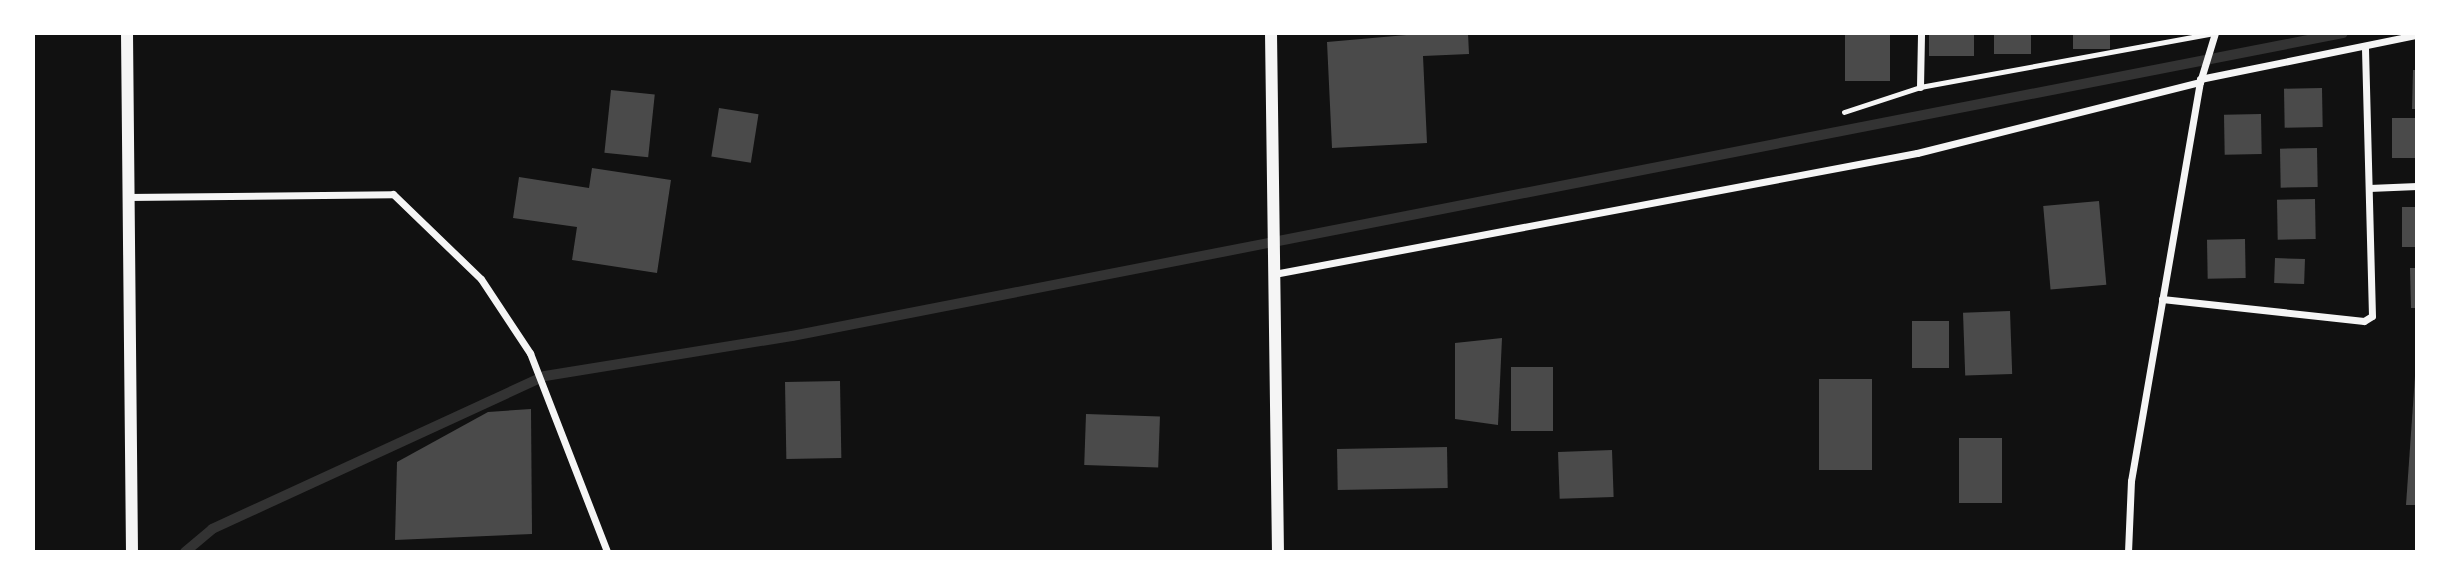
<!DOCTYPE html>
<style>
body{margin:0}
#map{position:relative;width:2450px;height:585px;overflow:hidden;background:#111;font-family:"Work Sans",sans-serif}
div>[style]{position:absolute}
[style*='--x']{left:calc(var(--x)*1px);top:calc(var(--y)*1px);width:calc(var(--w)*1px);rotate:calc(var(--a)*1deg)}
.stream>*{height:10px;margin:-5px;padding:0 5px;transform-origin:5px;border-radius:5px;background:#333}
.building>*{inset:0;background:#4a4a4a;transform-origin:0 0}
.service>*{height:5px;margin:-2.5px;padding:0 2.5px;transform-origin:2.5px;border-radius:2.5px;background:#f5f5f5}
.minor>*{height:7px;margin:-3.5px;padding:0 3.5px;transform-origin:3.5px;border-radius:3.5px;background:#f5f5f5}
.tertiary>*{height:12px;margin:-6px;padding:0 6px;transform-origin:6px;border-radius:6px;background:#f5f5f5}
span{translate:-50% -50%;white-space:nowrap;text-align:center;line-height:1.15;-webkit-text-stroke:5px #fff;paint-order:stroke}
.frame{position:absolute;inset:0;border:35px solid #fff;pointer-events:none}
</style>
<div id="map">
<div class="stream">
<i style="--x:185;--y:552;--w:35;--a:-40"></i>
<i style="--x:212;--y:529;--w:366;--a:-24.7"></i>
<i style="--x:545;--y:376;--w:250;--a:-9.2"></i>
<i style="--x:792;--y:336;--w:1580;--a:-11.05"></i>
</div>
<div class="building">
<i style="clip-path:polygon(1429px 33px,1468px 33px,1469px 54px,1423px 56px,1427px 143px,1332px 148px,1327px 42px)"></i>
<i style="left:1929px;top:33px;width:45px;height:23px"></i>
<i style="left:1994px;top:33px;width:37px;height:21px"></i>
<i style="left:2073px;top:33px;width:37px;height:16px"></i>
<i style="left:1845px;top:34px;width:45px;height:47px"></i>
<i style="clip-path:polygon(2413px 70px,2417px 70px,2417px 109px,2412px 109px)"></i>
<i style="left:2322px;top:88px;width:39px;height:38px;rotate:89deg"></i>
<i style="left:611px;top:90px;width:44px;height:63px;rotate:6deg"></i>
<i style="left:719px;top:108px;width:40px;height:49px;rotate:9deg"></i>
<i style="left:2261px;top:114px;width:40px;height:37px;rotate:89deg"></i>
<i style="left:2417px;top:118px;width:40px;height:25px;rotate:90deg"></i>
<i style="left:2317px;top:148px;width:39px;height:37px;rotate:89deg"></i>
<i style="clip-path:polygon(592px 168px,671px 180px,657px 273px,572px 260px,577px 227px,513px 218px,519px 177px,589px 188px)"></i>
<i style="left:2315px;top:199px;width:40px;height:38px;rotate:89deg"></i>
<i style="left:2099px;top:201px;width:84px;height:56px;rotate:85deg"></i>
<i style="left:2402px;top:207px;width:15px;height:40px"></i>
<i style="left:2245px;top:239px;width:39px;height:38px;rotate:89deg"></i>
<i style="left:2275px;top:258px;width:30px;height:25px;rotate:2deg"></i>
<i style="clip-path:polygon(2410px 268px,2417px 268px,2417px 308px,2411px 308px)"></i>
<i style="left:2010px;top:311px;width:63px;height:47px;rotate:88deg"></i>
<i style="left:1912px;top:321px;width:37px;height:47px"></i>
<i style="clip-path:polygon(1502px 338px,1498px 425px,1455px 419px,1455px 343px)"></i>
<i style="left:1511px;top:367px;width:42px;height:64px"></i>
<i style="clip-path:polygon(2415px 376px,2417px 376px,2417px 505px,2406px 505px)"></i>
<i style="left:1819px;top:379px;width:53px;height:91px"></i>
<i style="left:840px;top:381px;width:77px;height:55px;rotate:89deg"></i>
<i style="clip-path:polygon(531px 409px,532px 534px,395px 540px,397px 462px,488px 412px)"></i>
<i style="left:1086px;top:414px;width:74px;height:51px;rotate:2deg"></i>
<i style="left:1959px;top:438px;width:43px;height:65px"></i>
<i style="left:1447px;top:447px;width:41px;height:110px;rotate:89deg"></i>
<i style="left:1612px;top:450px;width:47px;height:54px;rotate:88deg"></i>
</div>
<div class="service">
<i style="--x:1844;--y:112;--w:80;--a:-18.2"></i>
<i style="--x:1920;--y:87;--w:299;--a:-10.4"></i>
</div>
<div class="minor">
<i style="--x:2200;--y:79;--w:221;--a:-11.5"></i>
<i style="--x:1920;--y:87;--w:54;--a:-88.9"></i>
<i style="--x:2369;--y:188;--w:48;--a:-2.4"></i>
<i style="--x:127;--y:197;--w:266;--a:-0.6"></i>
<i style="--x:393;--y:194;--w:122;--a:44"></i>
<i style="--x:481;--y:279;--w:89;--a:56.5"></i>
<i style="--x:530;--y:353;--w:213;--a:68.8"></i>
<i style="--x:1274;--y:274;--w:654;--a:-10.66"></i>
<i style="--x:1917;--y:153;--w:292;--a:-14.1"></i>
<i style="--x:2162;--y:299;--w:203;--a:6.2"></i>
<i style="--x:2364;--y:321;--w:9;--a:-32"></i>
<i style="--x:2372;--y:316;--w:270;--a:-91.5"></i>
<i style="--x:2128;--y:552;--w:71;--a:-87.6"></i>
<i style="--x:2131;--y:481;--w:405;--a:-80.2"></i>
<i style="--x:2200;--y:82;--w:51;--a:-73"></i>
</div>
<div class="tertiary">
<i style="--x:127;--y:33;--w:519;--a:89.45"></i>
<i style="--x:1271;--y:33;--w:519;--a:89.23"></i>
</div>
<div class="frame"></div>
</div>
